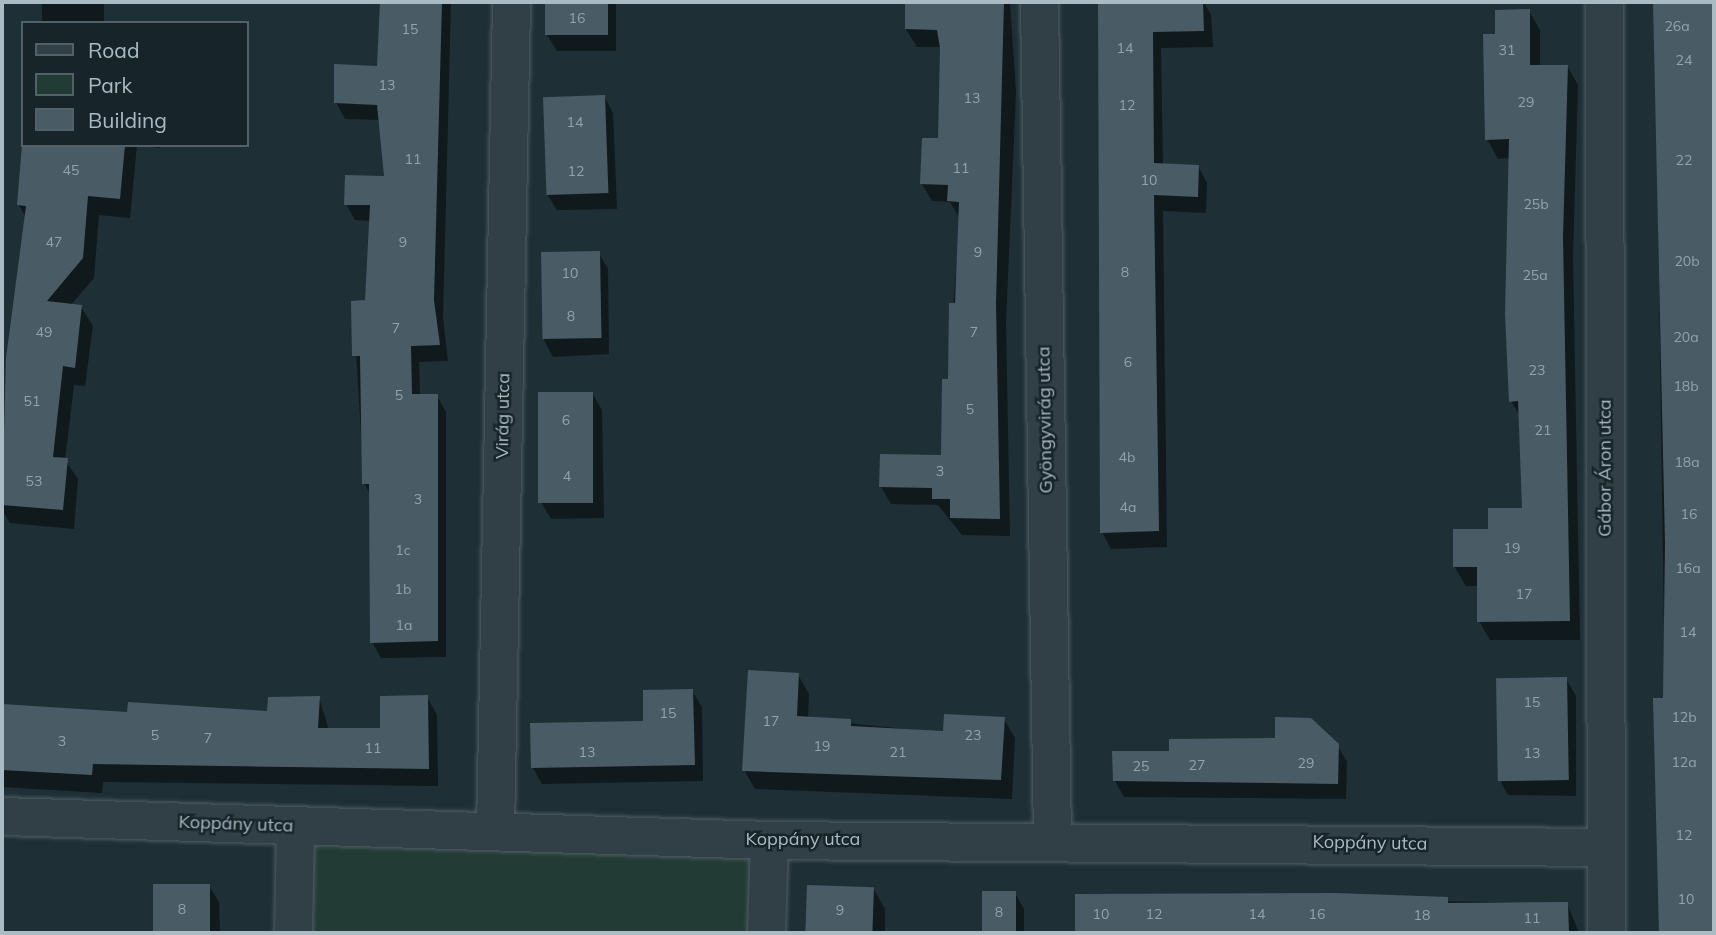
<!DOCTYPE html>
<meta charset="utf-8">
<style>
body{margin:0}
#map{position:relative;width:1716px;height:935px;overflow:hidden;background:#1e2f36;font-family:Mulish,sans-serif}
div>[style]{position:absolute}
[style*='--x']{left:calc(var(--x)*1px);top:calc(var(--y)*1px);width:calc(var(--w)*1px);rotate:calc(var(--a)*1deg)}
.green>*{inset:0;background:#233b35;transform-origin:0 0}
.shadow>*{inset:0;background:#0007;transform-origin:0 0}
.building>*{inset:0;background:#495c65;transform-origin:0 0}
.roads{filter:drop-shadow(0 0 2px #4f5e64) drop-shadow(0 0 2px #4f5e64)}
.street>*{height:37px;margin:-18.5px;padding:0 18.5px;transform-origin:18.5px;border-radius:18.5px;background:#314046}
span{translate:-50% -50%;white-space:nowrap;text-align:center;line-height:1.15;-webkit-text-stroke:5px #17252a;paint-order:stroke}
.number-label{font-size:14px;color:#92a3ac}
.number-label span{-webkit-text-stroke-width:0}
.street-label{font-size:18px;color:#abbbc4}
.frame{position:absolute;inset:0;border:4px solid #abbbc4;pointer-events:none}
.legend{position:absolute;left:21px;top:21px;width:228px;height:126px;box-sizing:border-box;background:#17252a;border:2px solid #526168;margin:0;padding:9px 12px;list-style:none;font-size:21px;color:#abbbc4}
.legend li{display:flex;align-items:center;gap:14px;height:35px}
.legend b{width:35px;border:2px solid #526168}
</style>
<div id="map">
<div class="green">
<i style="left:310px;top:842px;width:445px;height:91px;rotate:2deg"></i>
</div>
<div class="shadow">
<i style="left:42px;top:2px;width:62px;height:21px"></i>
<i style="clip-path:polygon(383px 2px,451px 2px,443px 318px,448px 361px,419px 362px,420px 396px,437px 396px,446px 412px,446px 657px,381px 658px,372px 642px,371px 496px,364px 483px,353px 302px,367px 302px,371px 221px,355px 220px,346px 204px,386px 178px,380px 120px,345px 119px,336px 102px,379px 67px)"></i>
<i style="clip-path:polygon(547px 2px,616px 2px,616px 51px,557px 51px,547px 35px)"></i>
<i style="clip-path:polygon(907px 2px,1010px 2px,1016px 92px,1006px 323px,1010px 536px,962px 535px,938px 505px,891px 504px,881px 487px,942px 456px,960px 219px,950px 202px,932px 201px,922px 184px,939px 140px,942px 47px,917px 47px,906px 29px)"></i>
<i style="clip-path:polygon(1101px 2px,1204px 2px,1211px 15px,1213px 47px,1161px 48px,1163px 165px,1198px 166px,1207px 183px,1206px 213px,1163px 211px,1167px 547px,1111px 549px,1102px 532px)"></i>
<i style="clip-path:polygon(1655px 2px,1714px 2px,1714px 933px,1661px 933px,1655px 700px,1665px 699px)"></i>
<i style="clip-path:polygon(1529px 11px,1540px 30px,1540px 67px,1567px 66px,1578px 85px,1573px 256px,1580px 640px,1490px 640px,1479px 621px,1479px 586px,1466px 586px,1454px 566px,1490px 530px,1524px 510px,1521px 418px,1511px 401px,1510px 158px,1498px 159px,1487px 139px,1497px 36px)"></i>
<i style="clip-path:polygon(604px 96px,613px 113px,617px 209px,557px 210px,547px 194px)"></i>
<i style="clip-path:polygon(23px 145px,137px 145px,130px 218px,99px 215px,94px 278px,70px 306px,81px 307px,93px 326px,85px 386px,74px 385px,65px 460px,78px 479px,74px 529px,10px 523px,2px 510px,7px 359px,26px 218px,19px 205px)"></i>
<i style="clip-path:polygon(138px 145px,160px 145px,160px 148px)"></i>
<i style="clip-path:polygon(599px 253px,608px 269px,609px 354px,553px 357px,544px 340px)"></i>
<i style="clip-path:polygon(592px 393px,602px 410px,604px 518px,551px 519px,541px 502px)"></i>
<i style="clip-path:polygon(798px 675px,809px 694px,808px 719px,945px 733px,1004px 719px,1015px 738px,1012px 799px,755px 789px,744px 770px)"></i>
<i style="clip-path:polygon(1566px 679px,1576px 696px,1576px 796px,1508px 795px,1499px 779px)"></i>
<i style="clip-path:polygon(692px 691px,702px 707px,703px 781px,542px 784px,533px 768px,532px 725px,645px 723px)"></i>
<i style="clip-path:polygon(427px 697px,437px 715px,438px 786px,103px 782px,102px 793px,2px 787px,2px 706px,129px 714px,269px 713px,319px 698px,329px 730px,382px 729px)"></i>
<i style="clip-path:polygon(1337px 745px,1347px 762px,1346px 799px,1124px 797px,1115px 781px,1171px 752px)"></i>
<i style="clip-path:polygon(155px 886px,209px 886px,219px 902px,220px 933px,155px 933px)"></i>
<i style="clip-path:polygon(808px 887px,873px 888px,885px 909px,885px 933px,807px 933px)"></i>
<i style="clip-path:polygon(984px 893px,1015px 893px,1024px 909px,1024px 933px,984px 933px)"></i>
<i style="clip-path:polygon(1077px 896px,1567px 903px,1579px 933px,1077px 933px)"></i>
</div>
<div class="building">
<i style="clip-path:polygon(380px 2px,442px 2px,434px 300px,440px 345px,411px 346px,412px 394px,438px 394px,438px 641px,370px 643px,369px 484px,362px 484px,360px 356px,352px 356px,351px 301px,365px 300px,370px 205px,344px 205px,345px 175px,384px 176px,377px 105px,334px 103px,334px 64px,377px 66px)"></i>
<i style="left:545px;top:2px;width:63px;height:33px"></i>
<i style="clip-path:polygon(905px 2px,1004px 2px,996px 304px,1000px 519px,950px 518px,950px 499px,932px 499px,932px 488px,879px 487px,880px 454px,941px 455px,942px 379px,948px 379px,949px 303px,955px 303px,959px 202px,947px 201px,948px 185px,920px 184px,922px 138px,938px 138px,940px 48px,937px 30px,905px 29px)"></i>
<i style="clip-path:polygon(1098px 2px,1203px 2px,1204px 31px,1153px 32px,1154px 163px,1199px 165px,1198px 197px,1154px 195px,1159px 531px,1100px 533px)"></i>
<i style="clip-path:polygon(1653px 2px,1714px 2px,1714px 933px,1659px 933px,1653px 698px,1663px 698px,1665px 544px)"></i>
<i style="clip-path:polygon(1530px 9px,1530px 65px,1568px 65px,1563px 236px,1570px 621px,1477px 622px,1477px 567px,1453px 567px,1453px 529px,1488px 529px,1488px 508px,1522px 508px,1518px 401px,1509px 402px,1505px 314px,1509px 139px,1485px 140px,1483px 34px,1495px 34px,1495px 10px)"></i>
<i style="left:605px;top:95px;width:98px;height:62px;rotate:88deg"></i>
<i style="clip-path:polygon(22px 145px,125px 145px,120px 199px,88px 196px,83px 258px,47px 301px,82px 305px,75px 368px,63px 366px,53px 457px,68px 458px,63px 510px,2px 505px,6px 358px,26px 206px,17px 205px)"></i>
<i style="left:600px;top:251px;width:87px;height:59px;rotate:89deg"></i>
<i style="left:538px;top:392px;width:55px;height:111px"></i>
<i style="clip-path:polygon(748px 670px,799px 673px,797px 716px,851px 719px,851px 726px,943px 731px,944px 714px,1005px 717px,1001px 780px,742px 771px)"></i>
<i style="left:1567px;top:677px;width:103px;height:71px;rotate:89deg"></i>
<i style="clip-path:polygon(693px 689px,695px 765px,531px 768px,530px 723px,643px 721px,643px 690px)"></i>
<i style="clip-path:polygon(428px 695px,429px 769px,93px 764px,92px 775px,2px 770px,2px 704px,127px 712px,128px 702px,267px 711px,268px 697px,320px 696px,318px 728px,380px 728px,380px 696px)"></i>
<i style="clip-path:polygon(1275px 717px,1311px 718px,1339px 744px,1338px 784px,1113px 781px,1112px 751px,1169px 751px,1169px 739px,1275px 738px)"></i>
<i style="left:153px;top:884px;width:57px;height:49px"></i>
<i style="left:807px;top:885px;width:67px;height:48px;rotate:2deg"></i>
<i style="left:1016px;top:891px;width:42px;height:34px;rotate:90deg"></i>
<i style="clip-path:polygon(1335px 893px,1448px 897px,1448px 903px,1568px 902px,1569px 933px,1075px 933px,1075px 894px)"></i>
</div>
<div class="roads">
<div class="street">
<i style="--x:1039;--y:2;--w:836;--a:89.11"></i>
<i style="--x:1604;--y:2;--w:931;--a:89.88"></i>
<i style="--x:2;--y:816;--w:767;--a:1.79"></i>
<i style="--x:769;--y:840;--w:835;--a:0.48"></i>
<i style="--x:495;--y:830;--w:828;--a:-88.89"></i>
<i style="--x:293;--y:933;--w:106;--a:-88.9"></i>
<i style="--x:766;--y:933;--w:93;--a:-88.2"></i>
</div>
</div>
<div class="number-label">
<span style="left:577px;top:18px">16</span>
<span style="left:1677px;top:26px">26a</span>
<span style="left:410px;top:29px">15</span>
<span style="left:1125px;top:48px">14</span>
<span style="left:1507px;top:50px">31</span>
<span style="left:1684px;top:60px">24</span>
<span style="left:387px;top:85px">13</span>
<span style="left:972px;top:98px">13</span>
<span style="left:1526px;top:102px">29</span>
<span style="left:1127px;top:105px">12</span>
<span style="left:575px;top:122px">14</span>
<span style="left:413px;top:159px">11</span>
<span style="left:1684px;top:160px">22</span>
<span style="left:961px;top:168px">11</span>
<span style="left:71px;top:170px">45</span>
<span style="left:576px;top:171px">12</span>
<span style="left:1149px;top:180px">10</span>
<span style="left:1536px;top:204px">25b</span>
<span style="left:54px;top:242px">47</span>
<span style="left:403px;top:242px">9</span>
<span style="left:978px;top:252px">9</span>
<span style="left:1687px;top:261px">20b</span>
<span style="left:1125px;top:272px">8</span>
<span style="left:570px;top:273px">10</span>
<span style="left:1535px;top:275px">25a</span>
<span style="left:571px;top:316px">8</span>
<span style="left:396px;top:328px">7</span>
<span style="left:44px;top:332px">49</span>
<span style="left:974px;top:332px">7</span>
<span style="left:1686px;top:337px">20a</span>
<span style="left:1128px;top:362px">6</span>
<span style="left:1537px;top:370px">23</span>
<span style="left:1686px;top:386px">18b</span>
<span style="left:399px;top:395px">5</span>
<span style="left:32px;top:401px">51</span>
<span style="left:970px;top:409px">5</span>
<span style="left:566px;top:420px">6</span>
<span style="left:1543px;top:430px">21</span>
<span style="left:1127px;top:457px">4b</span>
<span style="left:1687px;top:462px">18a</span>
<span style="left:940px;top:471px">3</span>
<span style="left:567px;top:476px">4</span>
<span style="left:34px;top:481px">53</span>
<span style="left:418px;top:499px">3</span>
<span style="left:1128px;top:507px">4a</span>
<span style="left:1689px;top:514px">16</span>
<span style="left:1512px;top:548px">19</span>
<span style="left:403px;top:550px">1c</span>
<span style="left:1688px;top:568px">16a</span>
<span style="left:403px;top:589px">1b</span>
<span style="left:1524px;top:594px">17</span>
<span style="left:404px;top:625px">1a</span>
<span style="left:1688px;top:632px">14</span>
<span style="left:1532px;top:702px">15</span>
<span style="left:668px;top:713px">15</span>
<span style="left:1684px;top:717px">12b</span>
<span style="left:771px;top:721px">17</span>
<span style="left:155px;top:735px">5</span>
<span style="left:973px;top:735px">23</span>
<span style="left:208px;top:738px">7</span>
<span style="left:62px;top:741px">3</span>
<span style="left:822px;top:746px">19</span>
<span style="left:373px;top:748px">11</span>
<span style="left:587px;top:752px">13</span>
<span style="left:898px;top:752px">21</span>
<span style="left:1532px;top:753px">13</span>
<span style="left:1684px;top:762px">12a</span>
<span style="left:1306px;top:763px">29</span>
<span style="left:1197px;top:765px">27</span>
<span style="left:1141px;top:766px">25</span>
<span style="left:1684px;top:835px">12</span>
<span style="left:1686px;top:899px">10</span>
<span style="left:182px;top:909px">8</span>
<span style="left:840px;top:910px">9</span>
<span style="left:999px;top:912px">8</span>
<span style="left:1101px;top:914px">10</span>
<span style="left:1154px;top:914px">12</span>
<span style="left:1257px;top:914px">14</span>
<span style="left:1317px;top:914px">16</span>
<span style="left:1422px;top:915px">18</span>
<span style="left:1532px;top:918px">11</span>
</div>
<div class="street-label">
<span style="left:503px;top:416px;rotate:-89deg">Virág utca</span>
<span style="left:1045px;top:420px;rotate:-91deg">Gyöngyvirág utca</span>
<span style="left:1605px;top:468px;rotate:-90deg">Gábor Áron utca</span>
<span style="left:236px;top:824px;rotate:2deg">Koppány utca</span>
<span style="left:803px;top:839px">Koppány utca</span>
<span style="left:1370px;top:843px;rotate:1deg">Koppány utca</span>
</div>
<div class="frame"></div>
<ul class="legend">
<li><b style="height:9px;background:#314046"></b>Road</li>
<li><b style="height:19px;background:#233b35"></b>Park</li>
<li><b style="height:19px;background:#495c65"></b>Building</li>
</ul>
</div>
